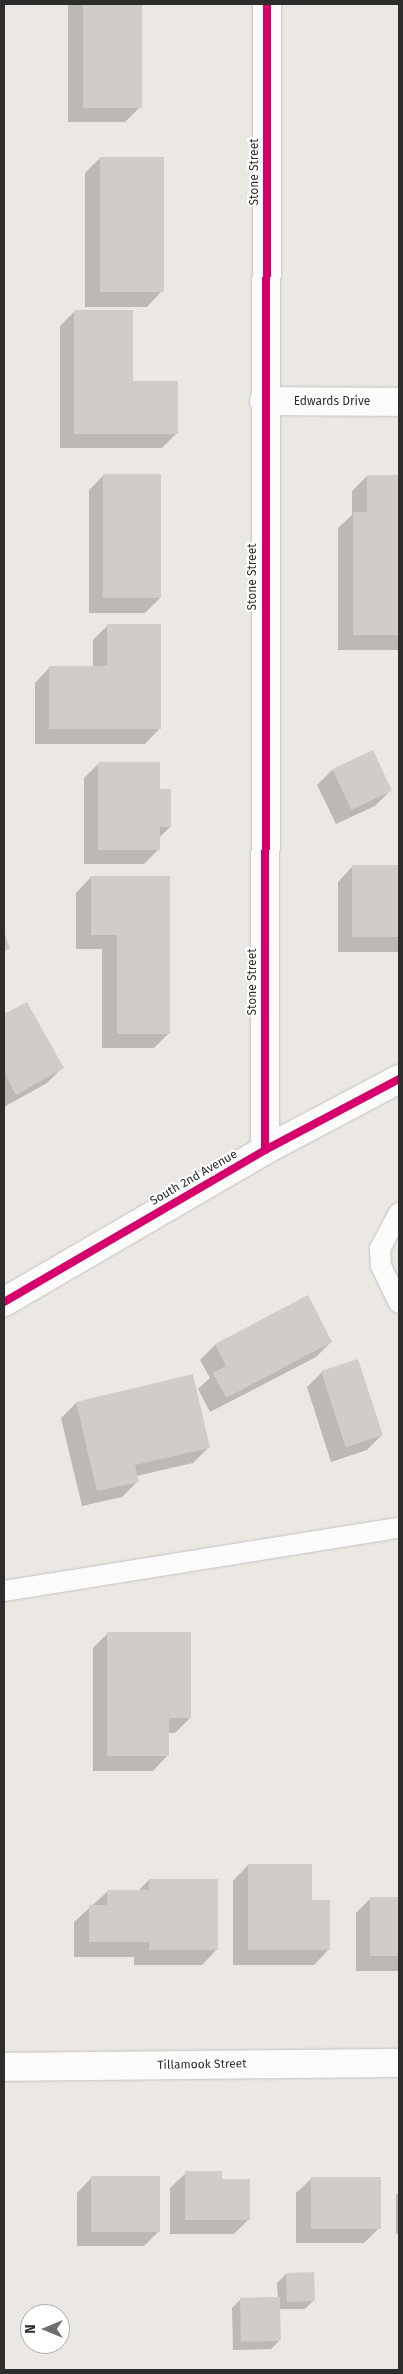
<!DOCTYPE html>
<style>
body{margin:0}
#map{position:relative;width:403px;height:2374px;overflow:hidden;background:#ebe7e2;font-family:"Fira Sans",sans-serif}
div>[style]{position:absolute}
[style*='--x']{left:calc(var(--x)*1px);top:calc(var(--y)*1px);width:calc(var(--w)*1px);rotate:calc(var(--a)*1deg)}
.shadow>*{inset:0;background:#0003;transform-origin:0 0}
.building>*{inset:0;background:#d0cdc9;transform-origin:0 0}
.roads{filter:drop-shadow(0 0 1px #c4c3c3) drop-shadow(0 0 1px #c4c3c3)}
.service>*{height:20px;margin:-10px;padding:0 10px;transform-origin:10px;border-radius:10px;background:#fcfbfb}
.minor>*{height:28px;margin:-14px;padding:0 14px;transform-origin:14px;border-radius:14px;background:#fcfbfb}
.secondary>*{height:28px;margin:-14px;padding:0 14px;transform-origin:14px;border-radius:14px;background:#fcfbfb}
.cycleway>*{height:8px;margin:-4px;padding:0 4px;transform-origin:4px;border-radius:4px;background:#d6006c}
span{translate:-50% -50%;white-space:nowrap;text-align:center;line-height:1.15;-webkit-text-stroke:4px #fff;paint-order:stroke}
.street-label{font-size:12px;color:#2d2d2d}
.frame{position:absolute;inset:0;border:5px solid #2d2d2d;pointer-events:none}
.north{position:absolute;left:20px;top:2304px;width:50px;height:50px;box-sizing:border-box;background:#fff;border:1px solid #ababab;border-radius:50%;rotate:270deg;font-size:14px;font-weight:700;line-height:20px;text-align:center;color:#2d2d2d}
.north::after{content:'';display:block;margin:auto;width:18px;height:22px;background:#706e6c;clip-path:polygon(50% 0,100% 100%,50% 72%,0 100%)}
</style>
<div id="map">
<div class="shadow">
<i style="clip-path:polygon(68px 4px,140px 4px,140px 107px,125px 122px,68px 122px)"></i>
<i style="clip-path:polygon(100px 158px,162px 291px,147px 307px,85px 307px,85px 173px)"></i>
<i style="clip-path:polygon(75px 311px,177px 433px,162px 448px,60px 448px,60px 326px)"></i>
<i style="clip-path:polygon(104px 475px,160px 598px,145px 613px,89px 613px,89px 490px)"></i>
<i style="clip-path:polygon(367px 476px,399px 476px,399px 650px,338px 650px,338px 528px,352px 515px,352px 491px)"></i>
<i style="clip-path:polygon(108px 625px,160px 728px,145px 744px,35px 744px,35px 683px,50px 667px,93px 667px,93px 640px)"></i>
<i style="clip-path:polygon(99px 763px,159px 791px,170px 827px,159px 838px,159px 849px,144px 864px,84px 864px,84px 778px)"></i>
<i style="clip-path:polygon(332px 770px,390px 791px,375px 806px,336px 824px,317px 785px)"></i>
<i style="clip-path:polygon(353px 866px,399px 866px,399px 952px,338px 952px,338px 882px)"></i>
<i style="clip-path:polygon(91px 877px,169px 1033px,154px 1048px,102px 1048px,102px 949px,76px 949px,76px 893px)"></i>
<i style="clip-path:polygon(26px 1003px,62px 1068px,47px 1083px,4px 1107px,4px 1016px)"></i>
<i style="clip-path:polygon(308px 1297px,331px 1342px,316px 1357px,210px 1412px,198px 1389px,210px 1378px,200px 1360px,215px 1345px)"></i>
<i style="clip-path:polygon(322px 1372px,382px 1435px,367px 1450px,331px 1462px,307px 1387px)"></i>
<i style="clip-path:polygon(76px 1403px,208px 1448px,193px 1463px,136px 1476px,138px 1481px,122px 1497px,82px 1506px,61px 1418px)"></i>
<i style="clip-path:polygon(108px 1633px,190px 1718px,175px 1733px,168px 1733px,168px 1755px,153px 1771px,93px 1771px,93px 1648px)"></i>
<i style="clip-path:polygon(248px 1865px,311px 1901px,329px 1949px,314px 1965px,233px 1965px,233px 1881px)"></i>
<i style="clip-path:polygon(149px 1880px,217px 1949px,202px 1965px,134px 1965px,134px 1957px,74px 1957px,74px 1922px,108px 1891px,138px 1891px)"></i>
<i style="clip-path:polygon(371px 1898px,399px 1898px,399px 1971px,356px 1971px,356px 1913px)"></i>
<i style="clip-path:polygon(186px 2173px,220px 2181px,249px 2219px,234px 2234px,170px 2234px,170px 2188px)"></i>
<i style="clip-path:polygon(92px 2177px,159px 2231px,144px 2246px,77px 2246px,77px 2193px)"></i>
<i style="clip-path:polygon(312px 2178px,379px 2228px,364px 2243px,296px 2243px,296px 2193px)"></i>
<i style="left:399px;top:2194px;width:40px;height:3px;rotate:90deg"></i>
<i style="clip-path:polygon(286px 2274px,314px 2300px,305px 2309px,279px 2309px,280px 2340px,271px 2349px,233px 2350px,232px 2308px,241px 2299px,278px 2299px,277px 2283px)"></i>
</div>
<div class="building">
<i style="left:83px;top:4px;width:59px;height:104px"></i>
<i style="left:100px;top:157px;width:64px;height:135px"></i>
<i style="clip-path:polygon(74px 310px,133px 310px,133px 381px,178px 381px,178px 434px,74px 434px)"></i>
<i style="left:103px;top:474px;width:58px;height:124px"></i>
<i style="clip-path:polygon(367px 475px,399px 475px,399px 635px,353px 635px,353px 512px,367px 512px)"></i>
<i style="clip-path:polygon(107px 624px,161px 624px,161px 729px,49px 729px,49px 666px,107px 666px)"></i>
<i style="left:373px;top:750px;width:45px;height:45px;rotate:65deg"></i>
<i style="clip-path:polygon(98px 762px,160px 762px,160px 789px,171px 789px,171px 827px,160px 827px,160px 850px,98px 850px)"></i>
<i style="left:352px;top:865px;width:47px;height:72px"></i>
<i style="clip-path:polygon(91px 876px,170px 876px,170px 1034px,117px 1034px,117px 935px,91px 935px)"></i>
<i style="clip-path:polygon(4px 931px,10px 949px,4px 951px)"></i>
<i style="clip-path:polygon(27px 1002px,64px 1068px,16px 1095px,4px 1072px,4px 1014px)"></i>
<i style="clip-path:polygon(308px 1295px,332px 1342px,226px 1398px,213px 1373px,226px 1366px,215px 1344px)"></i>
<i style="left:358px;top:1359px;width:80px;height:39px;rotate:72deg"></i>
<i style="clip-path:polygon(193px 1374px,210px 1448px,135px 1465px,139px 1482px,97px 1491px,76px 1402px)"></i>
<i style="clip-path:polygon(107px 1632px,191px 1632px,191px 1718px,169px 1718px,169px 1756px,107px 1756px)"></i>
<i style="clip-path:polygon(248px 1864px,312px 1864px,312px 1900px,330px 1900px,330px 1950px,248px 1950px)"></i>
<i style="clip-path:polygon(149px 1879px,218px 1879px,218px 1950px,149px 1950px,149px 1942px,89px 1942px,89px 1905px,107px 1905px,107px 1890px,149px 1890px)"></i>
<i style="left:370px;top:1897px;width:29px;height:59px"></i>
<i style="clip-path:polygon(185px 2171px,222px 2171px,222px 2179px,250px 2179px,250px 2220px,185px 2220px)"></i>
<i style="left:91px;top:2176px;width:69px;height:56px"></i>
<i style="left:311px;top:2177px;width:70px;height:52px"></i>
<i style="left:314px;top:2272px;width:29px;height:28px;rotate:88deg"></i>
<i style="left:280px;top:2297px;width:44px;height:40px;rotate:89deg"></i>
</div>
<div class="roads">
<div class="service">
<i style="--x:399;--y:1213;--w:40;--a:118"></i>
<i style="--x:380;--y:1248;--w:18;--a:87"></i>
<i style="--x:381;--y:1266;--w:41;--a:64.1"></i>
<i style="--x:4;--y:1591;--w:400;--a:-9.1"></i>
</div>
<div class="minor">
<i style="--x:264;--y:401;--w:135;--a:0.4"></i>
<i style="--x:265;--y:1150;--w:1146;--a:-89.9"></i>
<i style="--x:4;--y:2067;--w:395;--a:-0.6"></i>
</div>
<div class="secondary">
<i style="--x:4;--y:1302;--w:302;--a:-30.2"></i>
<i style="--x:265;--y:1150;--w:152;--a:-27.9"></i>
</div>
</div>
<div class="cycleway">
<i style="--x:265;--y:1150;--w:1146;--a:-89.9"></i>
<i style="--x:4;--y:1302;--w:302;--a:-30.2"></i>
<i style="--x:265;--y:1150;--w:152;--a:-27.9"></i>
</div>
<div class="street-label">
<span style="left:255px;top:172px;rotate:-90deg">Stone Street</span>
<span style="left:332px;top:402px">Edwards Drive</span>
<span style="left:253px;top:577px;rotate:-90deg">Stone Street</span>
<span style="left:253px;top:982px;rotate:-90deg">Stone Street</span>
<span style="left:194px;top:1178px;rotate:-30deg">South 2nd Avenue</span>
<span style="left:202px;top:2065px;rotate:-1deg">Tillamook Street</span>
</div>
<div class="frame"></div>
<div class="north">N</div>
</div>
